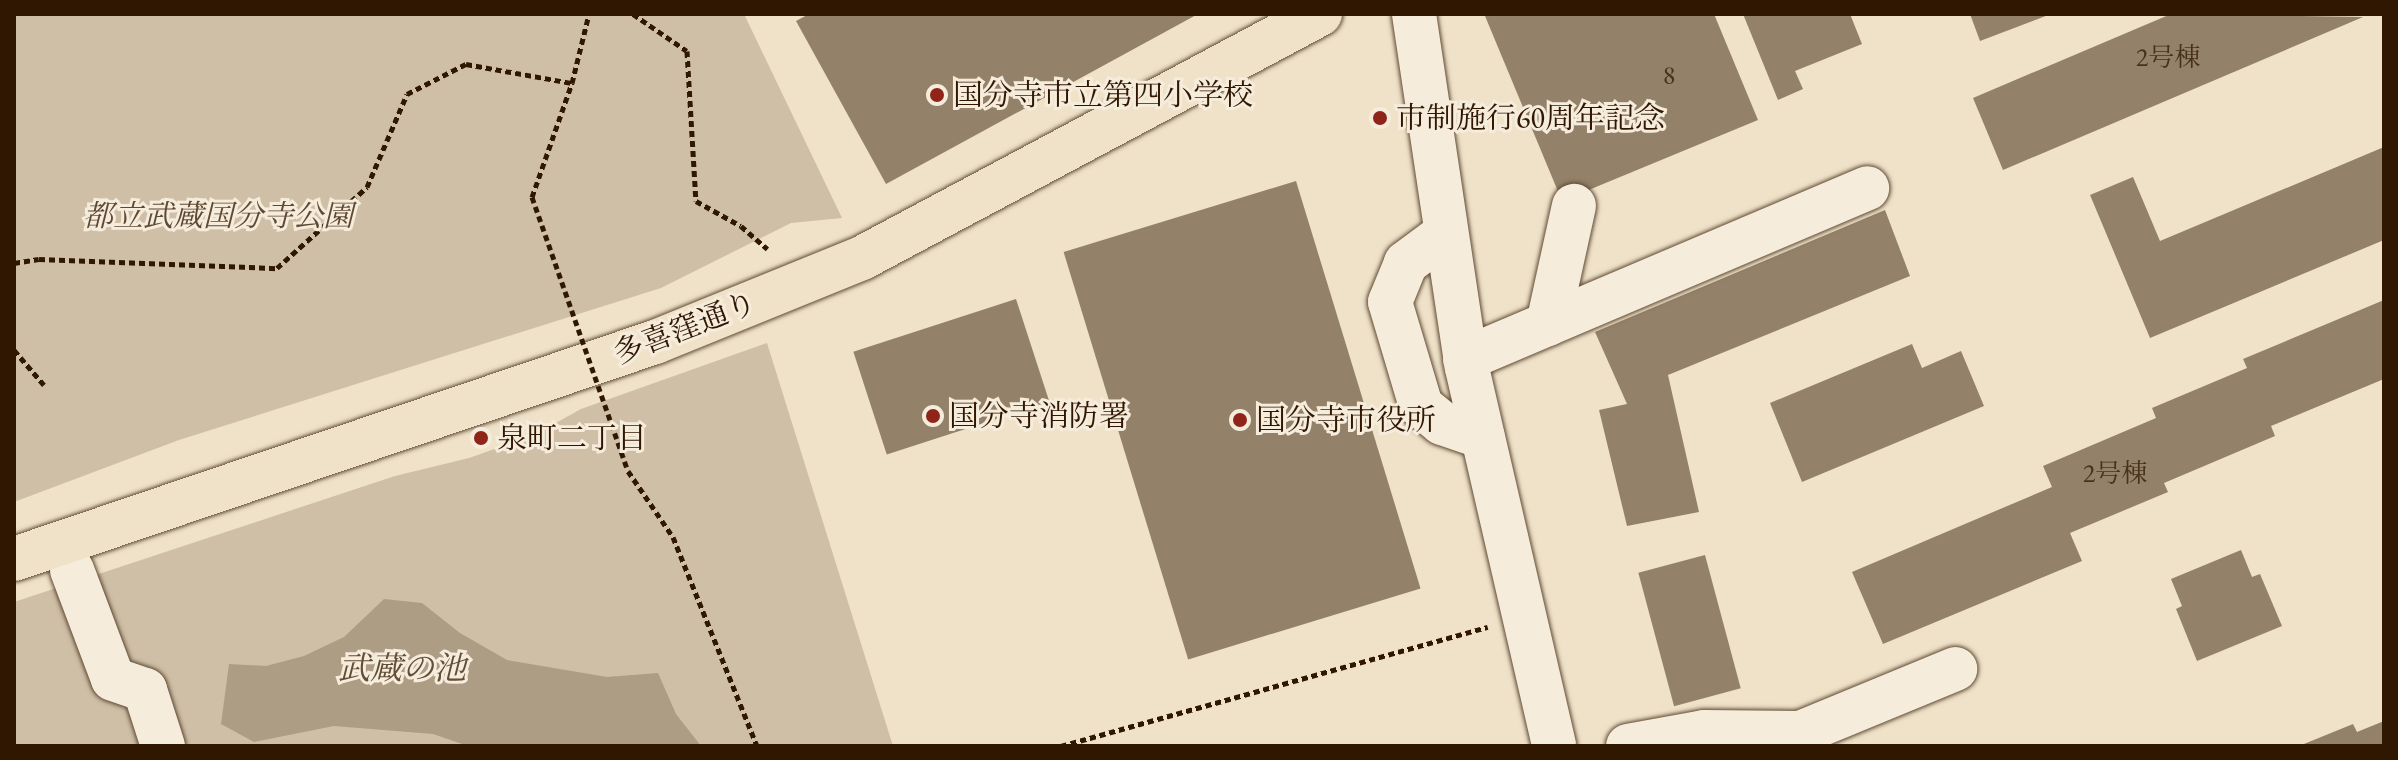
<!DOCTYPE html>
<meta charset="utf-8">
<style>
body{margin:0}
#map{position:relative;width:2398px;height:760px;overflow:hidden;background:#efe2c9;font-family:"EB Garamond","Noto Serif JP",serif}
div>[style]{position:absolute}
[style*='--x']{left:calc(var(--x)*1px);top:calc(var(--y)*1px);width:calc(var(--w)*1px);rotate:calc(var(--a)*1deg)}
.green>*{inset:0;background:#cfbfa7}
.water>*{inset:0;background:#ae9d85}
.building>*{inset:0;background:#938169;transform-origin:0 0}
.path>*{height:5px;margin-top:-2.5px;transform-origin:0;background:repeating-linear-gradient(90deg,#301701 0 6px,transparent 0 10px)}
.roads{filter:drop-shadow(0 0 2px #604a33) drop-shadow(0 0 2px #604a33)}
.minor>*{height:44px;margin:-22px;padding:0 22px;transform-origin:22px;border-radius:22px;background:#f5ecdc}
.major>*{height:44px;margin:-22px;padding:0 22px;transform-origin:22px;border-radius:22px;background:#efe2c9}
.path-bridge>*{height:5px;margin-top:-2.5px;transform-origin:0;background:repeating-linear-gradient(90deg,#301701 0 6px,transparent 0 10px)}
.dots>*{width:22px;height:22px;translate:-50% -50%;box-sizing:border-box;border:4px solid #f5ecdc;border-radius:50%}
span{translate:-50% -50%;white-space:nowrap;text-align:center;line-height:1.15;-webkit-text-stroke:6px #f5ecdc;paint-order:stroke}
.number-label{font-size:26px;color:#49321b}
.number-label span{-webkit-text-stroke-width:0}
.poi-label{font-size:30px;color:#301701}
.left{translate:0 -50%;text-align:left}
.park-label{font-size:30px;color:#604933;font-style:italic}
.street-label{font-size:30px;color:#301701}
.water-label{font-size:32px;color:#624d36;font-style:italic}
.frame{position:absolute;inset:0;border:16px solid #301701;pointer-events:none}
</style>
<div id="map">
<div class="green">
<i style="clip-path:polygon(14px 14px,744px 14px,842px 218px,791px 223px,661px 288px,179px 440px,14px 502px)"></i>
<i style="clip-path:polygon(767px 343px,893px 746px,14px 746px,14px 602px,395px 476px,469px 458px,534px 435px,581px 409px)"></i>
</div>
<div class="water">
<i style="clip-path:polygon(384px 599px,422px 603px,460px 633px,507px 660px,607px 677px,658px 673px,676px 714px,701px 746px,468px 746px,433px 734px,334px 726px,254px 742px,221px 724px,229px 664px,266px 666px,304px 656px,344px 637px)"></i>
</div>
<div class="building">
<i style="clip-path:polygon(809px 14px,1198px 14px,886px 184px,796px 21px)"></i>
<i style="clip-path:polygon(1491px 14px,1714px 14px,1758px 120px,1562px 201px,1485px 16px)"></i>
<i style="clip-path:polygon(1743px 14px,1850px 14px,1862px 44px,1795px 71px,1803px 89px,1778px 100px)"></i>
<i style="clip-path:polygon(1970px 14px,2051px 14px,1980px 41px)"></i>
<i style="clip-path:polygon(2171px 14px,2363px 17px,2003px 170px,1973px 98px)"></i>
<i style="clip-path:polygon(2384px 147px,2384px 240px,2150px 338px,2090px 195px,2133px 177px,2160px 241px)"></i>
<i style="left:1296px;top:181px;width:426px;height:243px;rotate:73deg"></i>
<i style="clip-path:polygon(1885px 210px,1910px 276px,1668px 375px,1699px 512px,1627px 526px,1599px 410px,1627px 404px,1595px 332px)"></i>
<i style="left:1016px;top:299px;width:108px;height:171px;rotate:72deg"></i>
<i style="clip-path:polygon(2384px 300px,2384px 379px,2271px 426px,2275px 436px,2164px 483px,2168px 492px,2070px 533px,2082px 561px,1883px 644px,1852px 572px,2052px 487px,2043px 466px,2156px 418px,2152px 408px,2247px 368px,2243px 359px)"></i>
<i style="clip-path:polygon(1912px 344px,1922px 368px,1961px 351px,1984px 406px,1802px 482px,1770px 403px)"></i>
<i style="clip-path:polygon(2241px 550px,2252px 577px,2260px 574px,2282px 626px,2197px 661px,2176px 609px,2182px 606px,2171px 579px)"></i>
<i style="left:1705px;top:555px;width:138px;height:69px;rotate:75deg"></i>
<i style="clip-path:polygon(2384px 721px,2384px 746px,2299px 746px,2353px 724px,2357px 732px)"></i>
</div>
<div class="path">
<i style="--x:633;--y:14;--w:65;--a:34.4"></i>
<i style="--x:687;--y:51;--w:150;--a:86.6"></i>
<i style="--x:696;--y:201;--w:51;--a:29.1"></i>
<i style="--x:741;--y:226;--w:35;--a:41"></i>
<i style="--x:532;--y:197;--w:121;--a:-70.7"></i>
<i style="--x:572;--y:83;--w:71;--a:-76.2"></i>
<i style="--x:14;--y:263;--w:25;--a:-9"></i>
<i style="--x:39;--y:259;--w:238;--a:2.2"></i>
<i style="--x:277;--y:268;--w:121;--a:-42"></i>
<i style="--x:367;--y:187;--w:101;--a:-66.7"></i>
<i style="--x:407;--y:94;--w:66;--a:-27"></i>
<i style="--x:466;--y:64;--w:108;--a:10.2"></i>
<i style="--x:14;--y:350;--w:46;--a:49.4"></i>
<i style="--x:628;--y:471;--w:80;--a:55.7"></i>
<i style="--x:673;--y:537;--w:225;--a:68.1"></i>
<i style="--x:1061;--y:746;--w:443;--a:-15.6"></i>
</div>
<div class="roads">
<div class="minor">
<i style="--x:1414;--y:14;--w:358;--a:81.5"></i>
<i style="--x:1467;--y:368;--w:388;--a:77"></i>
<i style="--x:1445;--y:234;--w:49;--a:143.4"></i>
<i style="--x:1406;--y:263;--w:42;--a:112.3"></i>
<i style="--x:1390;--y:302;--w:109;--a:73.4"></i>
<i style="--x:1421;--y:406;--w:27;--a:39"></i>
<i style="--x:1442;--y:423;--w:43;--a:18.9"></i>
<i style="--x:1548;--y:324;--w:121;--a:-77.6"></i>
<i style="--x:1465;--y:359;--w:437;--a:-23"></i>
<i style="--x:72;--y:570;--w:116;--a:69.4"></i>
<i style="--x:113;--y:679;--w:34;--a:19"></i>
<i style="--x:145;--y:690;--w:59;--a:72.2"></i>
<i style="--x:1628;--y:746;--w:77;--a:-10.4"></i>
<i style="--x:1704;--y:732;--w:96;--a:0.6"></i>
<i style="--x:1800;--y:733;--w:168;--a:-22.4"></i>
</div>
<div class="major">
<i style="--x:14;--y:559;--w:677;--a:-18.7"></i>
<i style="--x:655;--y:342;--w:223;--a:-22.1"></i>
<i style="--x:862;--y:258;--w:519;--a:-28.05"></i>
</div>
</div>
<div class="path-bridge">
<i style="--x:532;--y:197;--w:290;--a:70.7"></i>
</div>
<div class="dots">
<i style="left:937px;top:95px;background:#8f2418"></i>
<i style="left:1380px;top:118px;background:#8f2418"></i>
<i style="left:933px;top:416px;background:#8f2418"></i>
<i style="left:1240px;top:420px;background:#8f2418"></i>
<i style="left:481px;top:438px;background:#8f2418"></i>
</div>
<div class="number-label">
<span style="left:2168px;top:58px">2号棟</span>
<span style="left:1669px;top:76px">8</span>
<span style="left:2115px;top:474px">2号棟</span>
</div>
<div class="poi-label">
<span class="left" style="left:953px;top:95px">国分寺市立第四小学校</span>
<span class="left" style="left:1396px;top:118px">市制施行60周年記念</span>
<span class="left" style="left:949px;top:416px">国分寺消防署</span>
<span class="left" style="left:1256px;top:420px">国分寺市役所</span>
<span class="left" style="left:497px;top:438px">泉町二丁目</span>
</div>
<div class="park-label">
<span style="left:218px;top:216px">都立武蔵国分寺公園</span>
</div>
<div class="street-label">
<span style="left:685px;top:328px;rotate:-21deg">多喜窪通り</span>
</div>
<div class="water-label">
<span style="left:402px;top:668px">武蔵の池</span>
</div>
<div class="frame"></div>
</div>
